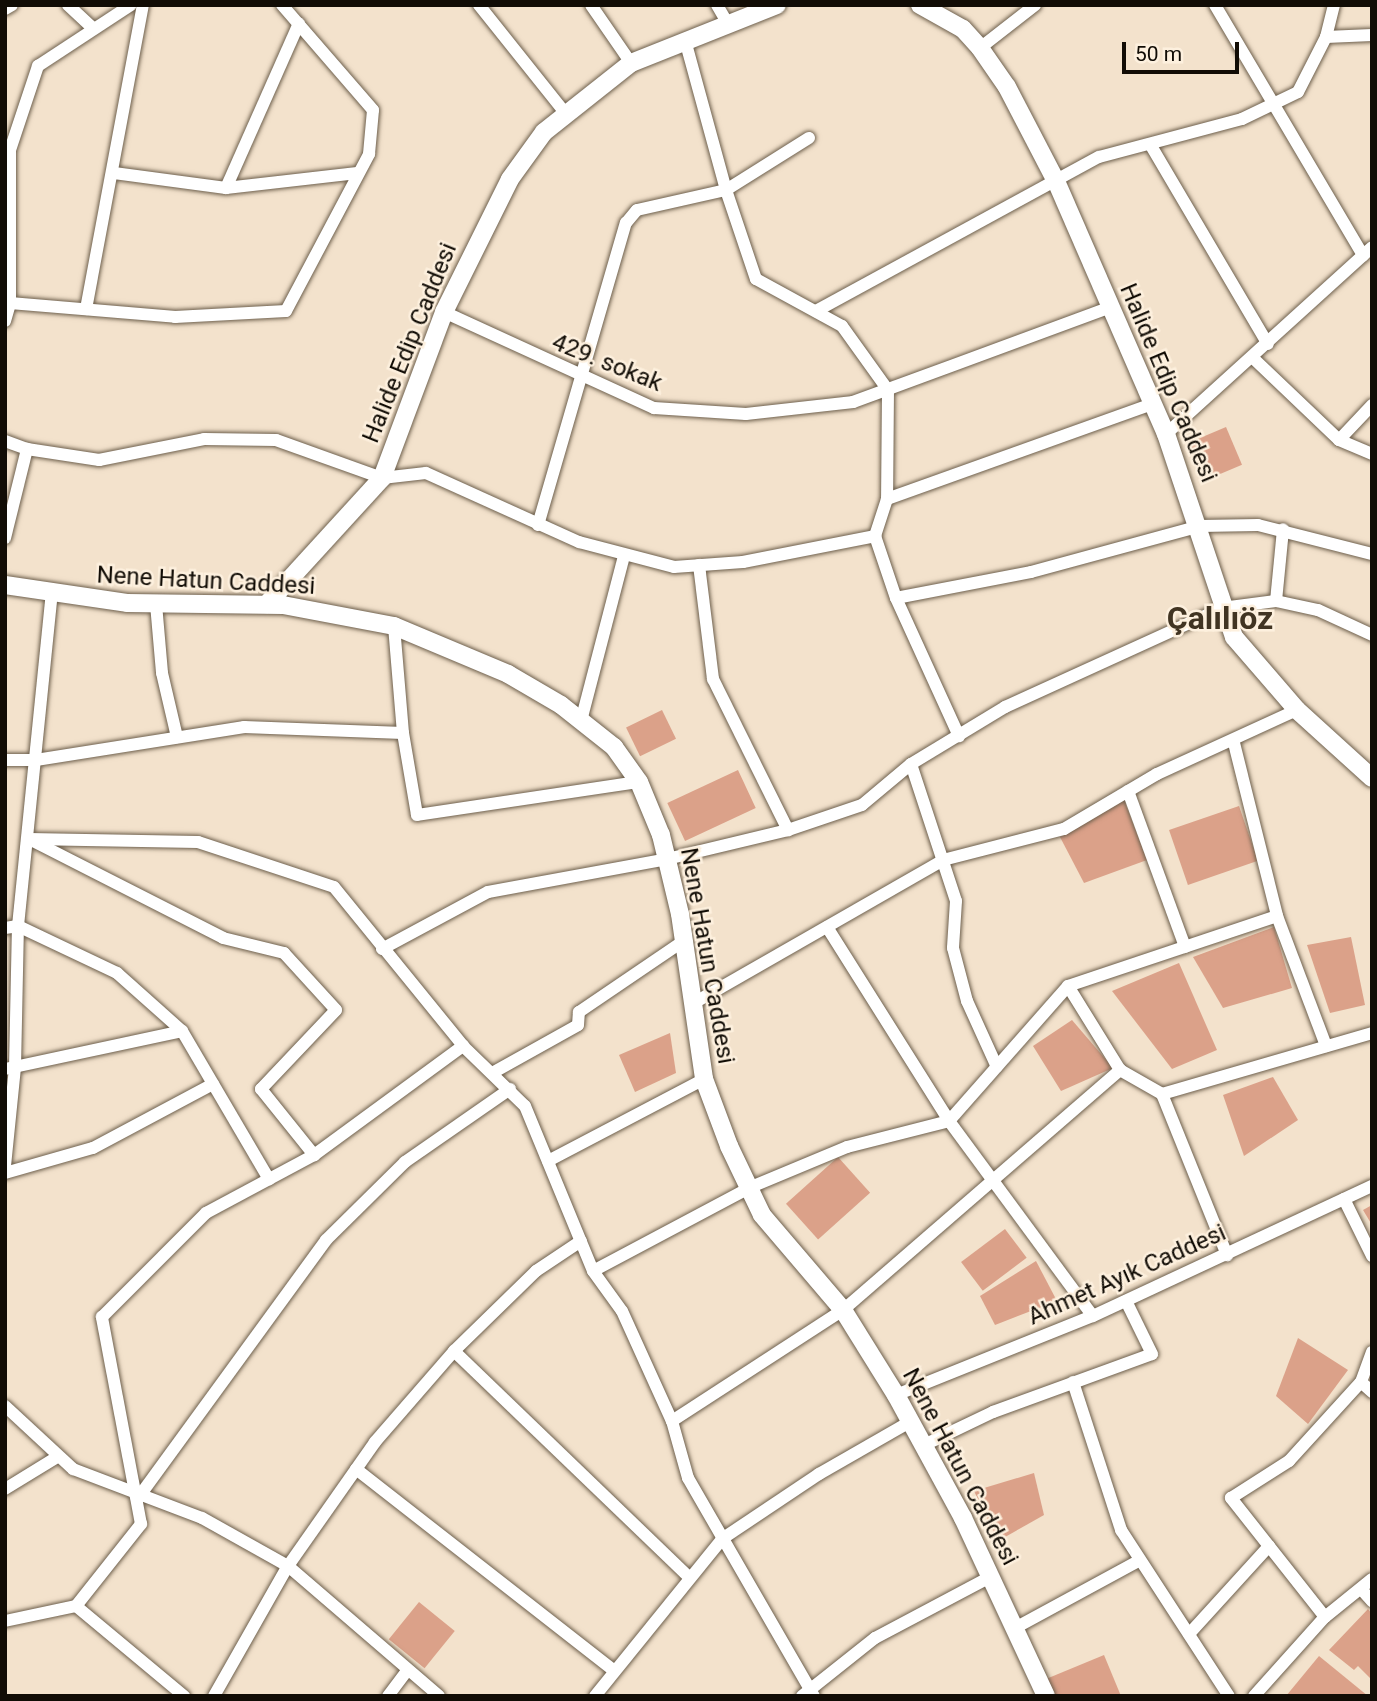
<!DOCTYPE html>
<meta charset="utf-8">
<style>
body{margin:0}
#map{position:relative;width:1377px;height:1701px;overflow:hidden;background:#f3e2cc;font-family:Roboto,sans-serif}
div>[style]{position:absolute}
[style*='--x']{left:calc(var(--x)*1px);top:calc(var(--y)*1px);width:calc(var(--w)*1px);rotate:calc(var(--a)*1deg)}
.building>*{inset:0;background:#dba189;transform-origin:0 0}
.roads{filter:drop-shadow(0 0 2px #6d5f4c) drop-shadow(0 0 2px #6d5f4c)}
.street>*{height:12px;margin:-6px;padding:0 6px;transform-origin:6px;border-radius:6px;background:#fff}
.secondary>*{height:18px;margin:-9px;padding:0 9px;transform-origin:9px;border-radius:9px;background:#fff}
span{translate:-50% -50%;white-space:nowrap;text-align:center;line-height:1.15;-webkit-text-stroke:5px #fdf0de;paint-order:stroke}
.street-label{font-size:24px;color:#110c05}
.district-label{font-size:32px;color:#413422;font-weight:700}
.frame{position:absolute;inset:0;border:7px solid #110c05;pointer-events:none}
.scale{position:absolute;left:1122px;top:42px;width:117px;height:32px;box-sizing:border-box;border:4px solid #110c05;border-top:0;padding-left:9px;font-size:21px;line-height:24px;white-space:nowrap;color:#110c05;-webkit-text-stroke:5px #fdf0de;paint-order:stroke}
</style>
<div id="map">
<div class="building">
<i style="left:1226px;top:427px;width:41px;height:43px;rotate:67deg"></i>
<i style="left:662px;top:710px;width:32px;height:40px;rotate:64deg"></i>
<i style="left:738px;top:770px;width:42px;height:78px;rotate:65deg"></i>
<i style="clip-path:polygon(1124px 800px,1147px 860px,1084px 883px,1060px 837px)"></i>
<i style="left:1239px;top:806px;width:58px;height:74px;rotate:71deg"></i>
<i style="clip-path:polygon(1274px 927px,1292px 988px,1223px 1008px,1193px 957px)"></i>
<i style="clip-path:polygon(1351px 937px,1365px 1005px,1330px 1013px,1307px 945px)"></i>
<i style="clip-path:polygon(1179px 963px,1217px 1050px,1172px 1069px,1112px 991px)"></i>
<i style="clip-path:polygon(1072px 1020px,1113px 1068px,1061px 1091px,1033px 1046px)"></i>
<i style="clip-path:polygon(670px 1033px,676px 1073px,635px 1092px,619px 1055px)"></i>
<i style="clip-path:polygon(1273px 1077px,1298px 1120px,1244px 1156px,1223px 1095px)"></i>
<i style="left:838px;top:1157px;width:48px;height:70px;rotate:48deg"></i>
<i style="clip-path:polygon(1372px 1205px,1372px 1225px,1363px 1210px)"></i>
<i style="left:1005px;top:1229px;width:36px;height:55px;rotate:53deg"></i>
<i style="clip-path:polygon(1036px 1261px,1057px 1301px,995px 1325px,980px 1296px)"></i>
<i style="clip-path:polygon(1298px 1338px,1348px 1370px,1308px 1424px,1276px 1396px)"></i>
<i style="clip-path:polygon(1034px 1473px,1044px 1515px,998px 1541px,974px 1491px)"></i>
<i style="left:419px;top:1602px;width:46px;height:48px;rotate:39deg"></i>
<i style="clip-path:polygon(1368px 1609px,1372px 1614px,1372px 1680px,1358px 1666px,1354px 1670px,1329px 1650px)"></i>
<i style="clip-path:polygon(1104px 1655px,1121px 1696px,1053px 1696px,1046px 1679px)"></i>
<i style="clip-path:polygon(1319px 1656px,1368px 1696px,1286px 1696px)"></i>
</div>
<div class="roads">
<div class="street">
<i style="--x:68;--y:5;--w:33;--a:43"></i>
<i style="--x:479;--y:5;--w:139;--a:51.4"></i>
<i style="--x:591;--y:5;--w:70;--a:55.4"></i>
<i style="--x:717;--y:5;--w:20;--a:60"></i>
<i style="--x:1215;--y:5;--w:291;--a:59.4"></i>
<i style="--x:5;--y:9;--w:8;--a:-30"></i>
<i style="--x:1326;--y:37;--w:46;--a:-2.5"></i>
<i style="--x:685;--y:40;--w:156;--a:74.7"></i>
<i style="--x:726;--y:190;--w:94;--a:71.4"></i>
<i style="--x:756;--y:279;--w:98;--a:28.7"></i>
<i style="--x:842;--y:326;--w:79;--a:54.3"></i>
<i style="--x:888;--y:390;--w:109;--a:90.5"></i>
<i style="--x:887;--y:499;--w:39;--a:108"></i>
<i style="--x:875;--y:536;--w:65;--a:71.3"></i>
<i style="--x:896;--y:598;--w:152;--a:65.5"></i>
<i style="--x:980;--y:48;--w:70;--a:-38"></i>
<i style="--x:1150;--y:144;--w:232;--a:59.5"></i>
<i style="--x:114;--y:173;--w:113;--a:7.6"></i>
<i style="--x:226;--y:188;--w:132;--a:-6.5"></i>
<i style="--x:226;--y:188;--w:180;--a:-66.1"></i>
<i style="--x:10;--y:303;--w:166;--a:4.8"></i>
<i style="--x:175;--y:317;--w:111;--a:-3.1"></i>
<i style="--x:286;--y:311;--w:178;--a:-62.1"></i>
<i style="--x:369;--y:154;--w:44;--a:-84.8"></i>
<i style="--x:373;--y:110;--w:139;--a:-130.9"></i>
<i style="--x:86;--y:309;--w:309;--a:-79.4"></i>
<i style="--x:816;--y:311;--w:322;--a:-28.6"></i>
<i style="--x:1099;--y:157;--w:148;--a:-14.9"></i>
<i style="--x:1242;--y:119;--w:62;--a:-25.7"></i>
<i style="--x:1298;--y:92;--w:62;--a:-63"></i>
<i style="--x:1326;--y:37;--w:33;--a:-76"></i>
<i style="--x:444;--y:312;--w:231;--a:24.6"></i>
<i style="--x:654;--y:408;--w:92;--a:3.7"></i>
<i style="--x:746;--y:414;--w:108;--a:-6.4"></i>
<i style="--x:853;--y:402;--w:273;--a:-20.2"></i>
<i style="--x:5;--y:321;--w:19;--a:-74"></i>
<i style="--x:10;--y:303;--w:153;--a:-90"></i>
<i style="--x:10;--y:150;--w:89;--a:-71.6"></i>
<i style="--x:38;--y:66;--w:111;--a:-33.3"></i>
<i style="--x:1253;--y:358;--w:119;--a:43.6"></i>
<i style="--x:1339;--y:440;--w:36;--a:23"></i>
<i style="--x:1166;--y:434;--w:278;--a:-42.2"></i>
<i style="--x:1339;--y:440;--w:48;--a:-46.7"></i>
<i style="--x:5;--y:441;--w:23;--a:20"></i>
<i style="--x:27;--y:449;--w:73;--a:8.7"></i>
<i style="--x:99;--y:460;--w:107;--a:-11.3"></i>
<i style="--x:204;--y:439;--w:72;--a:0.8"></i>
<i style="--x:276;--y:440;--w:113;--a:19.7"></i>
<i style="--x:382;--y:478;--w:44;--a:-6.5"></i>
<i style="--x:426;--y:473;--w:168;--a:24.3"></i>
<i style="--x:579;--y:542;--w:98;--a:14.7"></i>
<i style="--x:674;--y:567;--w:69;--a:-4.1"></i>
<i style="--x:743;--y:562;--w:135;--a:-11.1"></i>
<i style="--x:887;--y:499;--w:279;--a:-19.7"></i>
<i style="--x:538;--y:525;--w:315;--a:-73.8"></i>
<i style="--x:626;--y:223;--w:17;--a:-50"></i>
<i style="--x:637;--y:210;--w:91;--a:-12.7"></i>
<i style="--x:726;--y:190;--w:98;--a:-32.1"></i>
<i style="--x:5;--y:538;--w:92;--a:-76.1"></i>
<i style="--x:699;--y:565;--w:115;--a:83"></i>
<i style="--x:713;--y:679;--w:169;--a:63.6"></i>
<i style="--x:896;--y:598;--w:137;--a:-10.9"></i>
<i style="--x:1031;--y:572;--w:175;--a:-15.2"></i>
<i style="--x:1200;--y:526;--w:58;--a:-1"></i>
<i style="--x:1258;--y:525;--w:118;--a:14.3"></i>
<i style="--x:1276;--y:601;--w:43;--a:12.1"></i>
<i style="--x:1318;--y:610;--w:60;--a:24.8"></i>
<i style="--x:156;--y:604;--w:69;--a:85"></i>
<i style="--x:162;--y:673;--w:66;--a:76.8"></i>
<i style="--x:394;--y:626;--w:107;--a:85.2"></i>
<i style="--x:403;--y:733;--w:83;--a:80.3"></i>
<i style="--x:417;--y:815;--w:224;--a:-8.5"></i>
<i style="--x:581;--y:721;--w:171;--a:-75.4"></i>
<i style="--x:1234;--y:743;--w:178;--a:76"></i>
<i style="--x:1277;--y:916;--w:139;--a:69.3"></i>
<i style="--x:5;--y:760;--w:31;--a:0"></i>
<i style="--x:36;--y:760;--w:211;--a:-9"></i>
<i style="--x:244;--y:727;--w:159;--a:2.2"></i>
<i style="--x:911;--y:764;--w:144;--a:71.8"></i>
<i style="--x:956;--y:901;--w:47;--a:93.7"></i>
<i style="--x:953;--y:948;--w:55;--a:75.2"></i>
<i style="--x:967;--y:1001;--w:72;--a:65.6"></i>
<i style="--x:1128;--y:791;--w:166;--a:69.9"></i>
<i style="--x:29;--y:839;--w:169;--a:1"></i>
<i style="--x:198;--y:842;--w:143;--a:18.3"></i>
<i style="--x:334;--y:887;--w:205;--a:50.9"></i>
<i style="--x:463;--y:1046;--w:86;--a:44.1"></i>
<i style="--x:525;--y:1106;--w:178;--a:67.6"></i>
<i style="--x:593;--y:1271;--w:49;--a:54.1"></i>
<i style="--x:622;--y:1311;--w:121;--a:65.6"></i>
<i style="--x:672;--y:1421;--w:59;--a:74.3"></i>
<i style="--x:688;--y:1478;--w:252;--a:60"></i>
<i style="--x:33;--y:841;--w:213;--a:27"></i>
<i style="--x:223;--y:938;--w:63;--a:13.8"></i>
<i style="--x:284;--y:953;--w:77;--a:47.6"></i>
<i style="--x:336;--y:1010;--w:109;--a:133.5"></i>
<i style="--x:261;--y:1089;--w:85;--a:51.2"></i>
<i style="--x:827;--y:927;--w:229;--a:57.8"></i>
<i style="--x:949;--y:1121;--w:242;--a:53.6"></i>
<i style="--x:5;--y:928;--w:13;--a:-9"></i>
<i style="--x:18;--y:926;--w:110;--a:25.4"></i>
<i style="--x:117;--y:973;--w:87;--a:41.7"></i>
<i style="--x:182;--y:1031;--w:172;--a:59.6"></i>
<i style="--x:382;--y:949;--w:120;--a:-28.3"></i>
<i style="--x:488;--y:892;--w:182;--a:-10.4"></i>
<i style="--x:667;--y:859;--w:124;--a:-13.5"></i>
<i style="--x:788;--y:830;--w:78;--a:-18.7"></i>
<i style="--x:862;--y:805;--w:64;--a:-39.9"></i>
<i style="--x:911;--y:764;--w:110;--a:-31.2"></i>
<i style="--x:1005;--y:707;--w:239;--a:-24.5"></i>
<i style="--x:1222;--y:608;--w:54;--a:-7.4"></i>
<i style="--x:1276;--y:601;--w:72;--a:-84.4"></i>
<i style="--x:1068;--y:986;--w:99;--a:58.2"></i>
<i style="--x:1120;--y:1070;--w:48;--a:29.7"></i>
<i style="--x:1162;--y:1094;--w:219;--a:-16.2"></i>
<i style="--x:692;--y:1004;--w:289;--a:-29.8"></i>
<i style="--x:943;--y:860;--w:125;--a:-14.4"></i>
<i style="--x:1064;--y:829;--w:108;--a:-30.6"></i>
<i style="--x:1157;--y:774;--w:154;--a:-24.6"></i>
<i style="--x:5;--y:1069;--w:181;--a:-12.1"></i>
<i style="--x:494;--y:1072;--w:96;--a:-29.2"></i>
<i style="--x:578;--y:1025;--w:13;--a:-86"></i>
<i style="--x:579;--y:1012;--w:125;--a:-34.2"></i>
<i style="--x:1162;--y:1094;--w:174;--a:68"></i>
<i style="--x:548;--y:1161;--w:176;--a:-27.7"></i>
<i style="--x:5;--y:1166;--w:100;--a:-84.2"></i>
<i style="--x:15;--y:1067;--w:141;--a:-88.8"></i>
<i style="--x:18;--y:926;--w:334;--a:-84.2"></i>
<i style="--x:5;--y:1173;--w:91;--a:-15.9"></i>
<i style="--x:93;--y:1148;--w:136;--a:-28.1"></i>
<i style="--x:1344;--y:1199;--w:64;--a:63.8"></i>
<i style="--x:593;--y:1271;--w:179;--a:-28"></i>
<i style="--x:751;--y:1187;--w:104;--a:-22.6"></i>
<i style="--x:847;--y:1147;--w:105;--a:-14.3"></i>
<i style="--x:949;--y:1121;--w:180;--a:-48.6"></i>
<i style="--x:1068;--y:986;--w:220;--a:-18.5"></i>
<i style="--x:454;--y:1351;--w:325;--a:43.9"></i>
<i style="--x:1073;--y:1382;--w:156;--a:72"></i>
<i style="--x:1121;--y:1530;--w:198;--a:57"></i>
<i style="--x:1361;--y:1382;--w:15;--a:42"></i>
<i style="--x:896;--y:1395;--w:212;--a:-21.9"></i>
<i style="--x:1093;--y:1316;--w:308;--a:-25"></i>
<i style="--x:5;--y:1406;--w:93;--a:42.8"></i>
<i style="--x:73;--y:1469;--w:138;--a:20.8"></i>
<i style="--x:202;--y:1518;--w:98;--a:29.2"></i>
<i style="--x:288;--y:1566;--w:199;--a:40.7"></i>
<i style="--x:672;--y:1421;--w:204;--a:-33"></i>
<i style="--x:843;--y:1310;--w:367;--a:-40.9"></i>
<i style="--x:922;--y:1446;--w:79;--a:-25.6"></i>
<i style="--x:993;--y:1412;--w:169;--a:-20"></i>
<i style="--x:1152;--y:1354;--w:59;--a:-116.1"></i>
<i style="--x:356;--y:1469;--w:328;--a:38"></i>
<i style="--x:5;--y:1489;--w:61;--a:-31.6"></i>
<i style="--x:138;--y:1498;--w:319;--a:-53.9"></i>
<i style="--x:326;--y:1240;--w:111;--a:-44.6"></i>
<i style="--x:405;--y:1162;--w:128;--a:-34.8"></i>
<i style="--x:1362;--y:1590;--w:15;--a:48"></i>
<i style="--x:76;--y:1606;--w:141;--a:39.8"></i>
<i style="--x:1325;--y:1617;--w:152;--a:-128.3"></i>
<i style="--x:1231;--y:1498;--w:69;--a:-32.5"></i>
<i style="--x:1289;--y:1461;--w:107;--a:-47.7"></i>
<i style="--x:1361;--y:1382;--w:32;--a:-70"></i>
<i style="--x:5;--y:1621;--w:73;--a:-11.9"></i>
<i style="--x:76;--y:1606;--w:105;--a:-51.6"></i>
<i style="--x:141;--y:1524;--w:211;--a:-100.7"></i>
<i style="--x:102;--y:1317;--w:147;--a:-45"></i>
<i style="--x:206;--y:1213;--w:123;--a:-28.2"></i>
<i style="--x:314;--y:1155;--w:185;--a:-36.2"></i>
<i style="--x:1015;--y:1628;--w:142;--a:-28.5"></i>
<i style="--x:1189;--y:1634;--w:119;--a:-47.7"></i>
<i style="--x:214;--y:1696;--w:150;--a:-60.4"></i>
<i style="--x:288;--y:1566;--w:151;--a:-54.9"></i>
<i style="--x:375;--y:1442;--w:121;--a:-49"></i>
<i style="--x:454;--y:1351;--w:115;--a:-44.3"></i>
<i style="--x:536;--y:1271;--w:54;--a:-33.7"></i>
<i style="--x:388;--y:1696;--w:31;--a:-53"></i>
<i style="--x:595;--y:1696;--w:202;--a:-51"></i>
<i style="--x:722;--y:1539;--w:117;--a:-33.8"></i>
<i style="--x:819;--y:1474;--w:103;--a:-29.8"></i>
<i style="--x:802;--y:1696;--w:93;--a:-38.5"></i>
<i style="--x:875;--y:1638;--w:130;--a:-27.9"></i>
<i style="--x:1254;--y:1696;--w:106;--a:-48.1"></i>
<i style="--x:1325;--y:1617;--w:60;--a:-39"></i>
</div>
<div class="secondary">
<i style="--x:920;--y:5;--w:49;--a:29.2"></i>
<i style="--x:963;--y:29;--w:25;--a:48"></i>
<i style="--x:980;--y:48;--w:47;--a:55.3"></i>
<i style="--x:1007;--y:87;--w:106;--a:62.5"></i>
<i style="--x:1056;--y:181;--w:276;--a:66.5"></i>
<i style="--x:1166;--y:434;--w:214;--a:71.5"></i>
<i style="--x:1234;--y:637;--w:96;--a:49.2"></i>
<i style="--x:1297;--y:710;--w:101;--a:42.2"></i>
<i style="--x:5;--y:585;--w:123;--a:8.4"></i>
<i style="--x:127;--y:603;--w:156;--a:0.7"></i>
<i style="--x:283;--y:605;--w:113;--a:10.7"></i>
<i style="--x:394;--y:626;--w:124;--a:22.8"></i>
<i style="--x:508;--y:674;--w:61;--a:30.3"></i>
<i style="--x:561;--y:705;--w:68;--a:38.4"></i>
<i style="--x:614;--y:747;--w:43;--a:54.5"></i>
<i style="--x:639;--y:782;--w:57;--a:67.5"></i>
<i style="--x:661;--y:835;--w:81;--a:76.5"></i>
<i style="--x:680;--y:914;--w:167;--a:81.7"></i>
<i style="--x:704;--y:1079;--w:72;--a:69.5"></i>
<i style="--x:729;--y:1146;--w:76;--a:64.4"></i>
<i style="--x:762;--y:1215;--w:125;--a:49.5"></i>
<i style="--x:843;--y:1310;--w:100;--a:58.1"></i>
<i style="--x:896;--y:1395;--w:140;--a:61.4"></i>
<i style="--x:963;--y:1518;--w:196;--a:65"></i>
<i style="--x:267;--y:604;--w:171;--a:-47.6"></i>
<i style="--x:382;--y:478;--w:177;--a:-69.5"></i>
<i style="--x:444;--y:312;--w:148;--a:-63.6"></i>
<i style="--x:510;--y:179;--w:58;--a:-54.1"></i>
<i style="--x:544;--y:132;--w:111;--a:-38.4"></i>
<i style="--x:631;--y:63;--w:157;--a:-21.7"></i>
</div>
</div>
<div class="street-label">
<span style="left:410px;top:343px;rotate:-68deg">Halide Edip Caddesi</span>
<span style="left:607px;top:363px;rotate:22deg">429. sokak</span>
<span style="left:1168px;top:383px;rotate:67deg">Halide Edip Caddesi</span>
<span style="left:206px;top:581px;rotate:3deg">Nene Hatun Caddesi</span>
<span style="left:707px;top:956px;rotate:80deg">Nene Hatun Caddesi</span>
<span style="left:1127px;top:1275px;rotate:-24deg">Ahmet Ayık Caddesi</span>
<span style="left:960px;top:1467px;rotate:62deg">Nene Hatun Caddesi</span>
</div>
<div class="district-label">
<span style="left:1220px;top:618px">Çalılıöz</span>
</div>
<div class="frame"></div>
<div class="scale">50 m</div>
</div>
